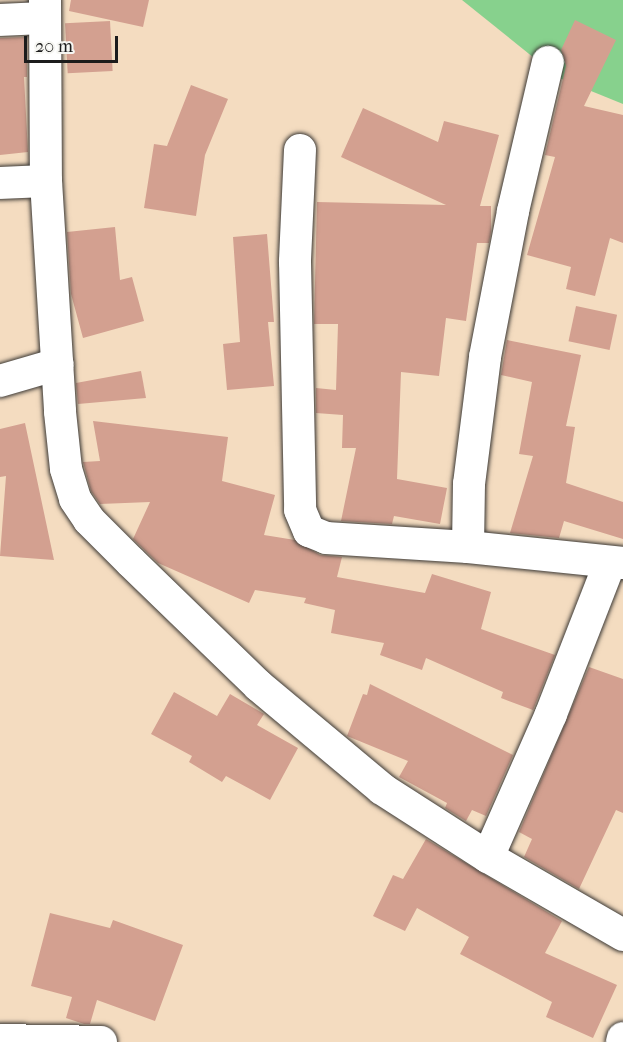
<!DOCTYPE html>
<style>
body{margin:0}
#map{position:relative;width:623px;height:1042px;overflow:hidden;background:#f4dcc0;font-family:"IM FELL French Canon",serif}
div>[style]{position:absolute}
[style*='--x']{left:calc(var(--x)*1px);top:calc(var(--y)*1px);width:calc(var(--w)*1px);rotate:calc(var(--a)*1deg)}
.green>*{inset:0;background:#87d18d}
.building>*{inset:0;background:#d3a090;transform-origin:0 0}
.roads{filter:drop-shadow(0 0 2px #3c3935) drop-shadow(0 0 2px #3c3935)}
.street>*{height:32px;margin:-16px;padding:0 16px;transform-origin:16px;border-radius:16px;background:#fff}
span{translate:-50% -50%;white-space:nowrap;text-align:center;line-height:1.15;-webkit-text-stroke:5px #f6f6f2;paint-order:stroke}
.scale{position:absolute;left:24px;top:36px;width:94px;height:27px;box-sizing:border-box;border:3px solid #1c1c1c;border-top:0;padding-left:8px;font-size:18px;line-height:21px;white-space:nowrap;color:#1c1c1c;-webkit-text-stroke:4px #f6f6f2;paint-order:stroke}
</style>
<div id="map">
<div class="green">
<i style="clip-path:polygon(462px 0,623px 0,623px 104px,559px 78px)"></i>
</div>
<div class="building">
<i style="clip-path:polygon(71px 0,149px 0,143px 27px,69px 11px)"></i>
<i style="clip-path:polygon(575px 20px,616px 40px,584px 106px,623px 115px,623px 243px,610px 238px,595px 296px,566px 289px,571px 267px,527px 255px,555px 157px,545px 155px,566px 66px,561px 50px)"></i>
<i style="left:110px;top:21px;width:50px;height:45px;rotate:87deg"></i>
<i style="clip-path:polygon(27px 37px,27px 77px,24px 77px,28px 152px,0 155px,0 38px)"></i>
<i style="clip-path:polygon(191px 85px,228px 99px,205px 155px,196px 216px,144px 208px,154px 144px,167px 146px)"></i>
<i style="clip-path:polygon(363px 108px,438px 142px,444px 121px,499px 135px,480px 206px,491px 206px,491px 232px,489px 243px,477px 243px,466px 321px,446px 318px,439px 376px,401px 372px,397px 479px,447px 488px,440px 524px,394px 516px,392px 524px,341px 521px,356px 448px,342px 448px,343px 415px,316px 413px,316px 388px,336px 390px,338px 324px,314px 324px,317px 202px,446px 205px,341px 157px)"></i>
<i style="clip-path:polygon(115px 227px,120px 280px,132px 277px,144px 321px,83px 338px,71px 294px,67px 232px)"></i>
<i style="clip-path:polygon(267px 234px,274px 322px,268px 322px,274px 386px,227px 390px,223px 344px,240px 342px,233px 237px)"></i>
<i style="left:576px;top:306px;width:42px;height:36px;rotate:12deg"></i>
<i style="clip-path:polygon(507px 340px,581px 355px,566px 426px,575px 427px,566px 483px,623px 502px,623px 539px,564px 521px,559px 538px,510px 533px,533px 456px,519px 454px,532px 382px,501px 375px)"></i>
<i style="clip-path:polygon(141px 371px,146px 398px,78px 404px,76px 383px)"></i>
<i style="clip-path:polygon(93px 421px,228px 437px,222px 481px,275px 495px,264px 535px,295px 540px,320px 555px,342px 557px,337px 577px,425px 593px,432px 574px,491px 592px,481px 629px,555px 655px,533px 710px,501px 698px,503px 692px,426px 658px,422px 670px,380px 655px,384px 643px,331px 633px,335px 610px,304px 603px,306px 598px,255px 590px,249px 603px,158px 563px,133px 539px,150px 502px,100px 504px,91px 491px,83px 462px,100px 461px)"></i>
<i style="clip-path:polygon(25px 423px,54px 560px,0 556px,6px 476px,0 477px,0 429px)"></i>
<i style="clip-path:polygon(589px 667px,623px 679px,623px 813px,616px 810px,579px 889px,524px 857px,532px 839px,519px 832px)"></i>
<i style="clip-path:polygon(370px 684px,513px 755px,486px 816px,472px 810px,466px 821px,445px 808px,447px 803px,399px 777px,408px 761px,347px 736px,363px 694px,367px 695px)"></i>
<i style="clip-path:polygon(174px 692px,217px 716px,230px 694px,264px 714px,257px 725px,298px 748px,270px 800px,226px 776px,222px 782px,189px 762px,192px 756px,151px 734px)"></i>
<i style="clip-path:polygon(426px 839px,562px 921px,545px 953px,617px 985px,593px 1038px,546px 1017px,552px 1002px,460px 954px,469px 937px,417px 908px,405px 931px,373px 916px,393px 875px,403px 879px)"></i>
<i style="clip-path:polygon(50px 913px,110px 928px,113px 920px,183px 945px,155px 1021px,97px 1000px,90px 1024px,84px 1024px,66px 1018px,72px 997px,31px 986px)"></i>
</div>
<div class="roads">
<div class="street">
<i style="--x:45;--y:0;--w:181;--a:89.7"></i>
<i style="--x:46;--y:181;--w:231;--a:86.5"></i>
<i style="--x:60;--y:412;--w:57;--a:84"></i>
<i style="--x:66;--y:469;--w:31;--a:73"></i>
<i style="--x:75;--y:499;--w:25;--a:56"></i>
<i style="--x:89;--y:520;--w:59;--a:45"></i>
<i style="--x:131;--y:562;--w:178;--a:44.1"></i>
<i style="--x:259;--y:686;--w:160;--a:39.9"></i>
<i style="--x:382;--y:789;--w:126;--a:32.7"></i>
<i style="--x:488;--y:857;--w:156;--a:30"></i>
<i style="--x:0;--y:20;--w:44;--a:-2.6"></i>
<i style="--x:300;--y:150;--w:112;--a:92.6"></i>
<i style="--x:295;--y:262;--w:248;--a:88.8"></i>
<i style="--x:300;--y:510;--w:23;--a:67"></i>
<i style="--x:309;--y:531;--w:18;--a:22"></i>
<i style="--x:326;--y:538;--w:142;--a:3.6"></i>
<i style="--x:468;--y:547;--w:156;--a:5.9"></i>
<i style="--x:0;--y:183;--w:46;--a:-2.5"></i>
<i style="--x:0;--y:381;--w:60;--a:-16.3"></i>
<i style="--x:468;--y:547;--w:63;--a:-89.1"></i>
<i style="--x:469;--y:484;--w:128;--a:-82.8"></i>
<i style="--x:485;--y:357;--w:149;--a:-79.1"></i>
<i style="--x:513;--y:211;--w:153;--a:-76.8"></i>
<i style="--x:488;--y:857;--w:156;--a:-66.2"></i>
<i style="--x:551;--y:714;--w:162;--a:-68.7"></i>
<i style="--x:0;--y:1040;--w:101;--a:1.1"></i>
<i style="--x:622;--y:1042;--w:4;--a:-76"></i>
</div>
</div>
<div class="scale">20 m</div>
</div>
